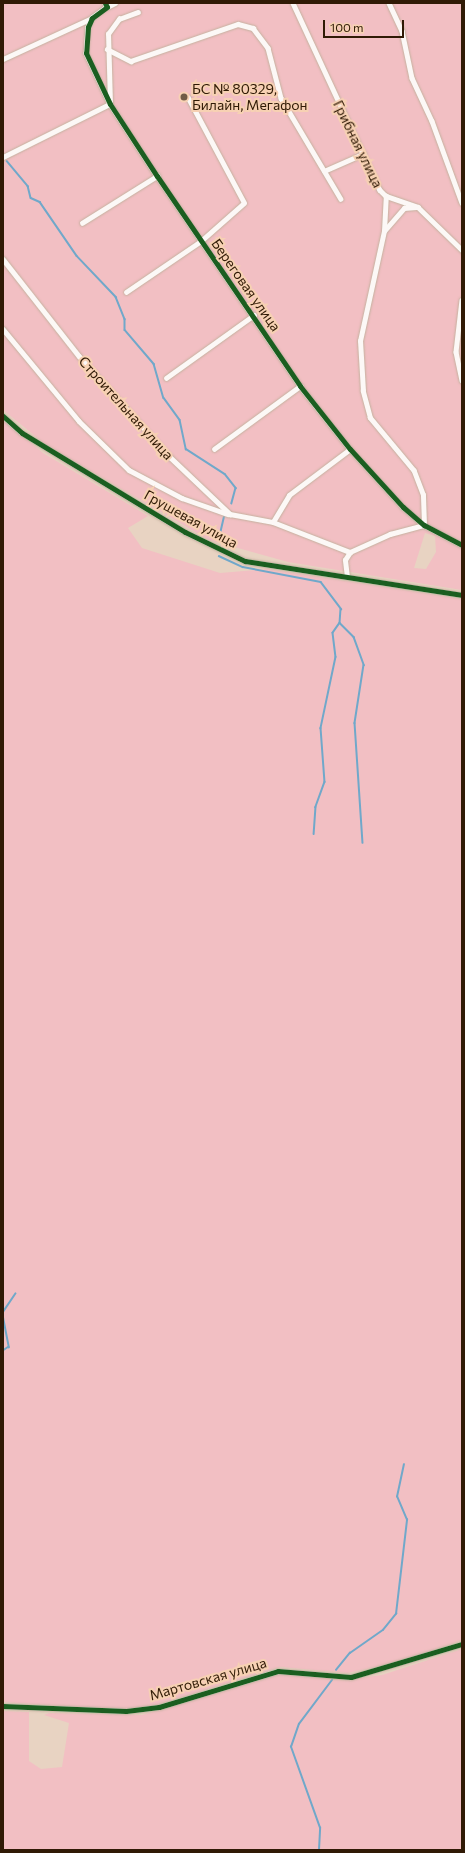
<!DOCTYPE html>
<meta charset="utf-8">
<style>
body{margin:0}
#map{position:relative;width:465px;height:1853px;overflow:hidden;background:#e8d3c2;font-family:Commissioner,sans-serif}
div>[style]{position:absolute}
[style*='--x']{left:calc(var(--x)*1px);top:calc(var(--y)*1px);width:calc(var(--w)*1px);rotate:calc(var(--a)*1deg)}
.green>*{inset:0;background:#f2bfc3}
.stream>*{height:1.5px;margin:-0.75px;padding:0 0.75px;transform-origin:0.75px;border-radius:0.75px;background:#70a8ca}
.roads{filter:drop-shadow(0 0 1px #c5b19f) drop-shadow(0 0 1px #c5b19f)}
.street>*{height:4.5px;margin:-2.25px;padding:0 2.25px;transform-origin:2.25px;border-radius:2.25px;background:#fcf8f6}
.cycleway>*{height:5px;margin:-2.5px;padding:0 2.5px;transform-origin:2.5px;border-radius:2.5px;background:#1b5e20}
.dots>*{width:11px;height:11px;translate:-50% -50%;box-sizing:border-box;border:2px solid #f7d1b3;border-radius:50%}
span{translate:-50% -50%;white-space:nowrap;text-align:center;line-height:1.15;-webkit-text-stroke:4px #f7d1b3;paint-order:stroke}
.poi-label{font-size:14px;color:#301a05}
.left{translate:0 -50%;text-align:left}
.street-label{font-size:14px;color:#301a05}
.frame{position:absolute;inset:0;border:4px solid #301a05;pointer-events:none}
.scale{position:absolute;left:323px;top:20px;width:81px;height:18px;box-sizing:border-box;border:2px solid #301a05;border-top:0;padding-left:5px;font-size:12px;line-height:14px;white-space:nowrap;color:#301a05;-webkit-text-stroke:3px #f7d1b3;paint-order:stroke}
</style>
<div id="map">
<div class="green">
<i style="clip-path:polygon(evenodd,3px 3px,462px 3px,462px 590px,288px 562px,209px 540px,45px 444px,3px 410px,3px 3px,425px 533px,435px 536px,436px 552px,426px 569px,414px 568px,425px 533px)"></i>
<i style="clip-path:polygon(3px 420px,43px 453px,148px 516px,128px 528px,142px 548px,220px 573px,267px 569px,462px 599px,462px 1640px,406px 1660px,348px 1673px,280px 1667px,156px 1705px,122px 1710px,3px 1702px)"></i>
<i style="clip-path:polygon(462px 1649px,462px 1850px,3px 1850px,3px 1711px,29px 1712px,29px 1761px,41px 1769px,62px 1767px,69px 1723px,44px 1715px,49px 1713px,142px 1715px,271px 1675px,285px 1673px,346px 1680px,382px 1675px)"></i>
</div>
<div class="stream">
<i style="--x:7;--y:161;--w:33;--a:50"></i>
<i style="--x:28;--y:186;--w:12;--a:76"></i>
<i style="--x:31;--y:198;--w:10;--a:24"></i>
<i style="--x:40;--y:202;--w:65;--a:55.6"></i>
<i style="--x:77;--y:256;--w:57;--a:46.4"></i>
<i style="--x:116;--y:297;--w:24;--a:68"></i>
<i style="--x:125;--y:319;--w:11;--a:90"></i>
<i style="--x:125;--y:330;--w:45;--a:49.5"></i>
<i style="--x:154;--y:364;--w:35;--a:74"></i>
<i style="--x:164;--y:398;--w:27;--a:54"></i>
<i style="--x:180;--y:420;--w:30;--a:78"></i>
<i style="--x:186;--y:449;--w:46;--a:32.7"></i>
<i style="--x:225;--y:474;--w:18;--a:52"></i>
<i style="--x:236;--y:488;--w:16;--a:105"></i>
<i style="--x:220;--y:534;--w:17;--a:-77"></i>
<i style="--x:219;--y:556;--w:26;--a:25"></i>
<i style="--x:243;--y:567;--w:79;--a:10.9"></i>
<i style="--x:321;--y:582;--w:34;--a:53"></i>
<i style="--x:341;--y:609;--w:14;--a:94"></i>
<i style="--x:340;--y:623;--w:12;--a:125"></i>
<i style="--x:333;--y:633;--w:24;--a:83"></i>
<i style="--x:336;--y:657;--w:73;--a:101.9"></i>
<i style="--x:321;--y:728;--w:54;--a:85.8"></i>
<i style="--x:325;--y:782;--w:27;--a:110"></i>
<i style="--x:316;--y:807;--w:27;--a:94"></i>
<i style="--x:340;--y:623;--w:20;--a:45"></i>
<i style="--x:354;--y:637;--w:30;--a:70"></i>
<i style="--x:364;--y:665;--w:59;--a:98.8"></i>
<i style="--x:355;--y:723;--w:120;--a:86.2"></i>
<i style="--x:3;--y:1312;--w:22;--a:-56"></i>
<i style="--x:3;--y:1315;--w:33;--a:79"></i>
<i style="--x:9;--y:1347;--w:7;--a:146"></i>
<i style="--x:336;--y:1670;--w:22;--a:-51"></i>
<i style="--x:350;--y:1653;--w:40;--a:-34.9"></i>
<i style="--x:383;--y:1630;--w:21;--a:-51"></i>
<i style="--x:396;--y:1614;--w:95;--a:-83.3"></i>
<i style="--x:407;--y:1520;--w:25;--a:-113"></i>
<i style="--x:397;--y:1497;--w:33;--a:-78"></i>
<i style="--x:319;--y:1850;--w:22;--a:-87"></i>
<i style="--x:320;--y:1828;--w:86;--a:-109.7"></i>
<i style="--x:291;--y:1747;--w:24;--a:-71"></i>
<i style="--x:299;--y:1724;--w:55;--a:-53.1"></i>
</div>
<div class="roads">
<div class="street">
<i style="--x:105;--y:3;--w:4;--a:63"></i>
<i style="--x:107;--y:7;--w:19;--a:144"></i>
<i style="--x:92;--y:18;--w:10;--a:114"></i>
<i style="--x:88;--y:27;--w:26;--a:94"></i>
<i style="--x:86;--y:53;--w:56;--a:64.8"></i>
<i style="--x:110;--y:104;--w:86;--a:56.9"></i>
<i style="--x:157;--y:176;--w:254;--a:55.7"></i>
<i style="--x:300;--y:386;--w:80;--a:51.6"></i>
<i style="--x:350;--y:449;--w:79;--a:47.6"></i>
<i style="--x:403;--y:507;--w:28;--a:41"></i>
<i style="--x:424;--y:525;--w:43;--a:27.8"></i>
<i style="--x:293;--y:3;--w:206;--a:65.1"></i>
<i style="--x:380;--y:190;--w:8;--a:45"></i>
<i style="--x:386;--y:196;--w:34;--a:19"></i>
<i style="--x:418;--y:207;--w:62;--a:44.3"></i>
<i style="--x:389;--y:3;--w:31;--a:65"></i>
<i style="--x:402;--y:31;--w:48;--a:78"></i>
<i style="--x:412;--y:78;--w:47;--a:65.1"></i>
<i style="--x:432;--y:121;--w:87;--a:69.9"></i>
<i style="--x:107;--y:7;--w:9;--a:-27"></i>
<i style="--x:107;--y:49;--w:27;--a:27"></i>
<i style="--x:131;--y:61;--w:113;--a:-19.1"></i>
<i style="--x:238;--y:24;--w:16;--a:15"></i>
<i style="--x:253;--y:28;--w:25;--a:53"></i>
<i style="--x:268;--y:48;--w:52;--a:75.4"></i>
<i style="--x:281;--y:98;--w:117;--a:59.3"></i>
<i style="--x:3;--y:59;--w:98;--a:-24.7"></i>
<i style="--x:3;--y:157;--w:119;--a:-26.4"></i>
<i style="--x:110;--y:104;--w:70;--a:-91.6"></i>
<i style="--x:108;--y:34;--w:19;--a:-54"></i>
<i style="--x:119;--y:19;--w:20;--a:-20"></i>
<i style="--x:324;--y:171;--w:43;--a:-23.6"></i>
<i style="--x:82;--y:223;--w:89;--a:-32.1"></i>
<i style="--x:385;--y:230;--w:29;--a:-49"></i>
<i style="--x:404;--y:208;--w:12;--a:-5"></i>
<i style="--x:3;--y:259;--w:123;--a:51.9"></i>
<i style="--x:79;--y:356;--w:136;--a:48"></i>
<i style="--x:170;--y:457;--w:83;--a:43.5"></i>
<i style="--x:230;--y:514;--w:44;--a:10.5"></i>
<i style="--x:273;--y:522;--w:83;--a:21.3"></i>
<i style="--x:126;--y:292;--w:91;--a:-34.2"></i>
<i style="--x:201;--y:241;--w:57;--a:-41.5"></i>
<i style="--x:244;--y:203;--w:119;--a:-118.1"></i>
<i style="--x:462;--y:300;--w:52;--a:96.6"></i>
<i style="--x:456;--y:352;--w:29;--a:78"></i>
<i style="--x:3;--y:329;--w:119;--a:50.4"></i>
<i style="--x:79;--y:421;--w:70;--a:44.4"></i>
<i style="--x:129;--y:470;--w:60;--a:27.8"></i>
<i style="--x:182;--y:498;--w:49;--a:19.2"></i>
<i style="--x:166;--y:378;--w:108;--a:-35.6"></i>
<i style="--x:3;--y:416;--w:25;--a:42"></i>
<i style="--x:22;--y:433;--w:191;--a:31.3"></i>
<i style="--x:185;--y:532;--w:67;--a:25.8"></i>
<i style="--x:245;--y:561;--w:220;--a:8.9"></i>
<i style="--x:214;--y:449;--w:107;--a:-36.2"></i>
<i style="--x:273;--y:522;--w:31;--a:-59"></i>
<i style="--x:289;--y:495;--w:76;--a:-37"></i>
<i style="--x:347;--y:577;--w:17;--a:-97"></i>
<i style="--x:345;--y:560;--w:9;--a:-58"></i>
<i style="--x:350;--y:552;--w:44;--a:-24.2"></i>
<i style="--x:390;--y:534;--w:35;--a:-15"></i>
<i style="--x:424;--y:525;--w:30;--a:-92"></i>
<i style="--x:423;--y:495;--w:26;--a:-111"></i>
<i style="--x:414;--y:471;--w:69;--a:-129.7"></i>
<i style="--x:370;--y:418;--w:28;--a:-105"></i>
<i style="--x:363;--y:391;--w:50;--a:-93.4"></i>
<i style="--x:360;--y:341;--w:113;--a:-77.7"></i>
<i style="--x:384;--y:231;--w:35;--a:-87"></i>
<i style="--x:3;--y:1706;--w:123;--a:2.3"></i>
<i style="--x:126;--y:1711;--w:33;--a:-7"></i>
<i style="--x:159;--y:1707;--w:124;--a:-16.8"></i>
<i style="--x:278;--y:1671;--w:73;--a:4.7"></i>
<i style="--x:351;--y:1677;--w:116;--a:-16.6"></i>
</div>
</div>
<div class="cycleway">
<i style="--x:105;--y:3;--w:4;--a:63"></i>
<i style="--x:107;--y:7;--w:19;--a:144"></i>
<i style="--x:92;--y:18;--w:10;--a:114"></i>
<i style="--x:88;--y:27;--w:26;--a:94"></i>
<i style="--x:86;--y:53;--w:56;--a:64.8"></i>
<i style="--x:110;--y:104;--w:86;--a:56.9"></i>
<i style="--x:157;--y:176;--w:254;--a:55.7"></i>
<i style="--x:300;--y:386;--w:80;--a:51.6"></i>
<i style="--x:350;--y:449;--w:79;--a:47.6"></i>
<i style="--x:403;--y:507;--w:28;--a:41"></i>
<i style="--x:424;--y:525;--w:43;--a:27.8"></i>
<i style="--x:3;--y:416;--w:25;--a:42"></i>
<i style="--x:22;--y:433;--w:191;--a:31.3"></i>
<i style="--x:185;--y:532;--w:67;--a:25.8"></i>
<i style="--x:245;--y:561;--w:220;--a:8.9"></i>
<i style="--x:3;--y:1706;--w:123;--a:2.3"></i>
<i style="--x:126;--y:1711;--w:33;--a:-7"></i>
<i style="--x:159;--y:1707;--w:124;--a:-16.8"></i>
<i style="--x:278;--y:1671;--w:73;--a:4.7"></i>
<i style="--x:351;--y:1677;--w:116;--a:-16.6"></i>
</div>
<div class="dots">
<i style="left:184px;top:97px;background:#705b47"></i>
</div>
<div class="poi-label">
<span class="left" style="left:192px;top:97px">БС № 80329,<br>Билайн, Мегафон</span>
</div>
<div class="street-label">
<span style="left:358px;top:144px;rotate:64deg">Грибная улица</span>
<span style="left:246px;top:285px;rotate:55deg">Береговая улица</span>
<span style="left:126px;top:408px;rotate:48deg">Строительная улица</span>
<span style="left:191px;top:519px;rotate:29deg">Грушевая улица</span>
<span style="left:208px;top:1679px;rotate:-16deg">Мартовская улица</span>
</div>
<div class="frame"></div>
<div class="scale">100 m</div>
</div>
